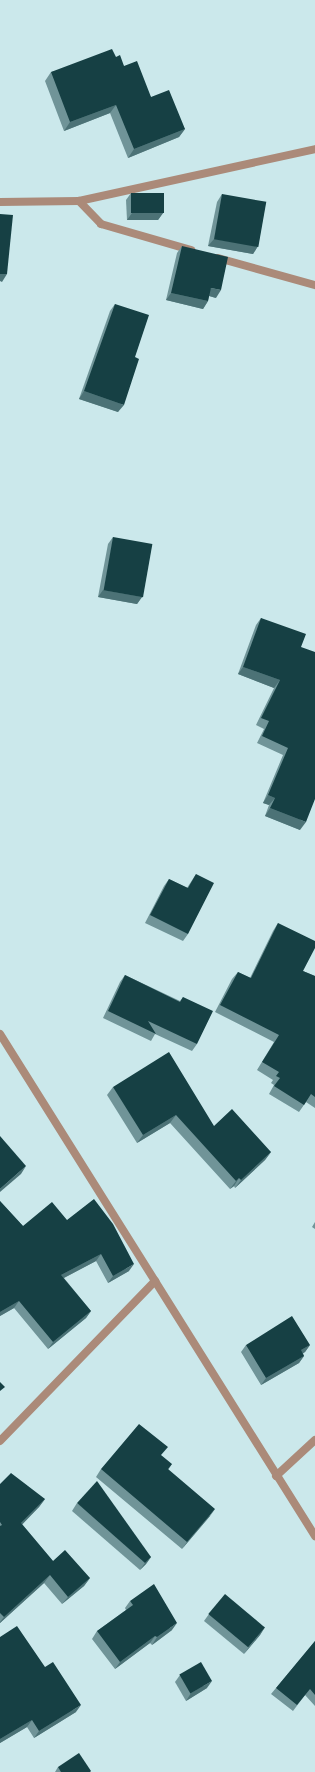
<!DOCTYPE html>
<style>
body{margin:0}
#map{position:relative;width:315px;height:1772px;overflow:hidden;background:#cbe8eb;font-family:Jost,sans-serif}
div>[style]{position:absolute}
[style*='--x']{left:calc(var(--x)*1px);top:calc(var(--y)*1px);width:calc(var(--w)*1px);rotate:calc(var(--a)*1deg)}
.minor>*{height:8px;margin:-4px;padding:0 4px;transform-origin:4px;border-radius:4px;background:#ab8a79}
.wall>*{inset:0;background:#709498}
.shaded-wall>*{inset:0;background:#4c7276}
.building>*{inset:0;background:#164044;transform-origin:0 0}
span{translate:-50% -50%;white-space:nowrap;text-align:center;line-height:1.15;-webkit-text-stroke:4px #cbe8eb;paint-order:stroke}
</style>
<div id="map">
<div class="minor">
<i style="--x:79;--y:201;--w:32;--a:46"></i>
<i style="--x:101;--y:224;--w:94;--a:16.1"></i>
<i style="--x:0;--y:202;--w:79;--a:-0.7"></i>
<i style="--x:79;--y:201;--w:242;--a:-12.4"></i>
<i style="--x:218;--y:258;--w:101;--a:15.6"></i>
<i style="--x:0;--y:1034;--w:593;--a:57.89"></i>
<i style="--x:0;--y:1441;--w:223;--a:-45.9"></i>
<i style="--x:276;--y:1476;--w:53;--a:-42.7"></i>
</div>
<div class="wall">
<i style="clip-path:polygon(116px 57px,151px 97px,185px 129px,179px 137px,128px 158px,110px 113px,64px 131px,45px 81px,51px 72px)"></i>
<i style="clip-path:polygon(131px 193px,163px 213px,158px 220px,127px 220px,126px 200px)"></i>
<i style="clip-path:polygon(222px 194px,258px 246px,253px 254px,208px 246px,217px 202px)"></i>
<i style="clip-path:polygon(182px 246px,216px 298px,209px 296px,208px 301px,203px 309px,166px 300px,177px 253px)"></i>
<i style="clip-path:polygon(115px 304px,135px 357px,118px 412px,79px 399px,110px 311px)"></i>
<i style="clip-path:polygon(113px 537px,142px 597px,137px 604px,98px 597px,108px 544px)"></i>
<i style="clip-path:polygon(261px 618px,301px 647px,300px 830px,265px 816px,269px 805px,263px 803px,283px 755px,257px 743px,264px 729px,256px 725px,274px 688px,238px 674px,256px 625px)"></i>
<i style="clip-path:polygon(196px 874px,188px 934px,183px 941px,145px 923px,164px 886px,169px 879px,187px 888px)"></i>
<i style="clip-path:polygon(278px 923px,303px 971px,315px 976px,315px 1108px,306px 1102px,299px 1112px,269px 1094px,274px 1085px,271px 1083px,273px 1080px,257px 1070px,274px 1042px,215px 1012px,232px 979px,238px 972px,250px 978px,273px 931px)"></i>
<i style="clip-path:polygon(125px 975px,180px 1001px,183px 997px,197px 1044px,192px 1051px,155px 1034px,151px 1041px,103px 1018px,120px 982px)"></i>
<i style="clip-path:polygon(113px 1087px,214px 1126px,271px 1152px,265px 1160px,235px 1188px,234px 1186px,230px 1189px,170px 1123px,137px 1143px,107px 1095px)"></i>
<i style="clip-path:polygon(0 1201px,23px 1226px,67px 1220px,129px 1271px,108px 1283px,96px 1261px,64px 1278px,91px 1311px,86px 1318px,48px 1349px,14px 1308px,0 1316px)"></i>
<i style="clip-path:polygon(315px 1222px,315px 1229px,312px 1227px)"></i>
<i style="clip-path:polygon(246px 1345px,310px 1345px,305px 1352px,303px 1353px,304px 1356px,299px 1363px,261px 1385px,241px 1352px)"></i>
<i style="clip-path:polygon(172px 1464px,168px 1470px,210px 1516px,182px 1549px,96px 1477px,101px 1469px)"></i>
<i style="clip-path:polygon(0 1484px,45px 1499px,39px 1507px,22px 1524px,53px 1561px,90px 1578px,84px 1586px,62px 1604px,44px 1583px,0 1623px)"></i>
<i style="clip-path:polygon(77px 1503px,151px 1557px,146px 1564px,140px 1570px,72px 1511px)"></i>
<i style="clip-path:polygon(130px 1601px,172px 1630px,152px 1645px,150px 1643px,115px 1669px,92px 1639px,97px 1631px,126px 1610px,125px 1608px)"></i>
<i style="clip-path:polygon(209px 1614px,265px 1627px,260px 1635px,244px 1654px,204px 1621px)"></i>
<i style="clip-path:polygon(0 1637px,76px 1712px,34px 1738px,27px 1727px,0 1743px)"></i>
<i style="clip-path:polygon(315px 1641px,315px 1706px,305px 1695px,293px 1711px,271px 1694px,276px 1688px)"></i>
<i style="clip-path:polygon(180px 1675px,207px 1688px,186px 1701px,175px 1682px)"></i>
<i style="clip-path:polygon(58px 1767px,91px 1772px,55px 1772px)"></i>
</div>
<div class="shaded-wall">
<i style="clip-path:polygon(116px 105px,110px 113px,64px 131px,70px 122px)"></i>
<i style="clip-path:polygon(185px 129px,179px 137px,128px 158px,134px 149px)"></i>
<i style="clip-path:polygon(132px 213px,163px 213px,158px 220px,127px 220px)"></i>
<i style="clip-path:polygon(214px 239px,258px 246px,253px 254px,208px 246px)"></i>
<i style="clip-path:polygon(0 274px,7px 274px,2px 282px,0 281px)"></i>
<i style="clip-path:polygon(211px 288px,221px 290px,216px 298px,206px 295px)"></i>
<i style="clip-path:polygon(171px 293px,208px 301px,203px 309px,166px 300px)"></i>
<i style="clip-path:polygon(84px 391px,124px 405px,118px 412px,79px 399px)"></i>
<i style="clip-path:polygon(103px 590px,142px 597px,137px 604px,98px 597px)"></i>
<i style="clip-path:polygon(243px 667px,280px 680px,274px 688px,238px 674px)"></i>
<i style="clip-path:polygon(268px 795px,275px 798px,269px 805px,263px 803px)"></i>
<i style="clip-path:polygon(270px 808px,306px 822px,300px 830px,265px 816px)"></i>
<i style="clip-path:polygon(176px 1115px,170px 1123px,137px 1143px,143px 1135px)"></i>
<i style="clip-path:polygon(271px 1152px,265px 1160px,235px 1188px,241px 1180px)"></i>
<i style="clip-path:polygon(26px 1166px,21px 1174px,0 1192px,0 1189px)"></i>
<i style="clip-path:polygon(239px 1178px,234px 1186px,230px 1189px,236px 1181px)"></i>
<i style="clip-path:polygon(101px 1254px,96px 1261px,56px 1282px,61px 1275px)"></i>
<i style="clip-path:polygon(134px 1264px,129px 1271px,108px 1283px,113px 1276px)"></i>
<i style="clip-path:polygon(19px 1301px,14px 1308px,0 1316px,0 1312px)"></i>
<i style="clip-path:polygon(91px 1311px,86px 1318px,48px 1349px,53px 1342px)"></i>
<i style="clip-path:polygon(310px 1345px,305px 1352px,296px 1358px,301px 1350px)"></i>
<i style="clip-path:polygon(304px 1356px,299px 1363px,261px 1385px,266px 1378px)"></i>
<i style="clip-path:polygon(45px 1499px,39px 1507px,16px 1531px,21px 1523px)"></i>
<i style="clip-path:polygon(215px 1509px,210px 1516px,182px 1549px,187px 1542px)"></i>
<i style="clip-path:polygon(151px 1557px,146px 1564px,140px 1570px,145px 1563px)"></i>
<i style="clip-path:polygon(50px 1575px,44px 1583px,0 1623px,0 1622px,4px 1617px)"></i>
<i style="clip-path:polygon(90px 1578px,84px 1586px,62px 1604px,68px 1597px)"></i>
<i style="clip-path:polygon(177px 1623px,172px 1630px,152px 1645px,157px 1637px)"></i>
<i style="clip-path:polygon(265px 1627px,260px 1635px,244px 1654px,249px 1647px)"></i>
<i style="clip-path:polygon(155px 1636px,150px 1643px,115px 1669px,120px 1662px)"></i>
<i style="clip-path:polygon(212px 1681px,207px 1688px,186px 1701px,191px 1693px)"></i>
<i style="clip-path:polygon(81px 1705px,76px 1712px,34px 1738px,39px 1731px)"></i>
<i style="clip-path:polygon(32px 1720px,27px 1727px,0 1743px,0 1739px)"></i>
</div>
<div class="building">
<i style="clip-path:polygon(112px 49px,116px 57px,120px 55px,124px 66px,137px 61px,151px 97px,169px 90px,185px 129px,134px 149px,116px 105px,70px 122px,51px 72px)"></i>
<i style="left:131px;top:193px;width:33px;height:20px"></i>
<i style="left:222px;top:194px;width:45px;height:46px;rotate:10deg"></i>
<i style="clip-path:polygon(0 214px,13px 215px,7px 274px,0 274px)"></i>
<i style="clip-path:polygon(182px 246px,228px 257px,221px 290px,211px 288px,208px 301px,171px 293px)"></i>
<i style="clip-path:polygon(115px 304px,149px 315px,135px 357px,139px 359px,124px 405px,84px 391px)"></i>
<i style="left:113px;top:537px;width:40px;height:54px;rotate:10deg"></i>
<i style="clip-path:polygon(261px 618px,306px 634px,301px 647px,315px 652px,315px 799px,306px 822px,270px 808px,275px 798px,268px 795px,288px 748px,262px 736px,269px 721px,261px 718px,280px 680px,243px 667px)"></i>
<i style="clip-path:polygon(196px 874px,214px 883px,188px 934px,150px 915px,169px 879px,188px 888px)"></i>
<i style="clip-path:polygon(278px 923px,315px 941px,315px 948px,303px 971px,315px 976px,315px 1097px,311px 1094px,304px 1105px,274px 1086px,280px 1078px,276px 1076px,279px 1072px,262px 1062px,279px 1035px,220px 1005px,238px 972px,251px 978px)"></i>
<i style="clip-path:polygon(125px 975px,180px 1002px,183px 997px,213px 1011px,197px 1044px,148px 1021px,156px 1034px,108px 1011px)"></i>
<i style="clip-path:polygon(169px 1052px,214px 1126px,232px 1109px,271px 1152px,241px 1180px,239px 1178px,236px 1181px,176px 1115px,143px 1135px,113px 1087px)"></i>
<i style="clip-path:polygon(0 1136px,26px 1166px,0 1189px)"></i>
<i style="clip-path:polygon(94px 1199px,113px 1224px,134px 1264px,113px 1276px,101px 1254px,61px 1275px,91px 1311px,53px 1342px,19px 1301px,0 1312px,0 1201px,23px 1226px,52px 1202px,67px 1220px)"></i>
<i style="clip-path:polygon(292px 1316px,310px 1345px,301px 1350px,304px 1356px,266px 1378px,246px 1345px)"></i>
<i style="clip-path:polygon(0 1382px,5px 1387px,0 1391px)"></i>
<i style="clip-path:polygon(139px 1424px,168px 1447px,161px 1455px,172px 1464px,168px 1469px,215px 1509px,187px 1542px,101px 1469px)"></i>
<i style="clip-path:polygon(11px 1473px,45px 1499px,21px 1523px,53px 1561px,65px 1550px,90px 1578px,68px 1597px,50px 1575px,4px 1617px,0 1613px,0 1526px,2px 1525px,0 1522px,0 1484px)"></i>
<i style="clip-path:polygon(97px 1481px,151px 1557px,145px 1563px,77px 1503px)"></i>
<i style="clip-path:polygon(154px 1584px,177px 1623px,157px 1637px,155px 1636px,120px 1662px,97px 1631px,133px 1605px,130px 1601px)"></i>
<i style="left:225px;top:1594px;width:52px;height:26px;rotate:40deg"></i>
<i style="clip-path:polygon(17px 1626px,45px 1667px,53px 1662px,81px 1705px,39px 1731px,32px 1720px,0 1739px,0 1637px)"></i>
<i style="clip-path:polygon(315px 1641px,315px 1695px,310px 1689px,297px 1705px,276px 1688px)"></i>
<i style="left:201px;top:1662px;width:22px;height:25px;rotate:60deg"></i>
<i style="clip-path:polygon(79px 1753px,91px 1771px,90px 1772px,61px 1772px,58px 1767px)"></i>
</div>
</div>
